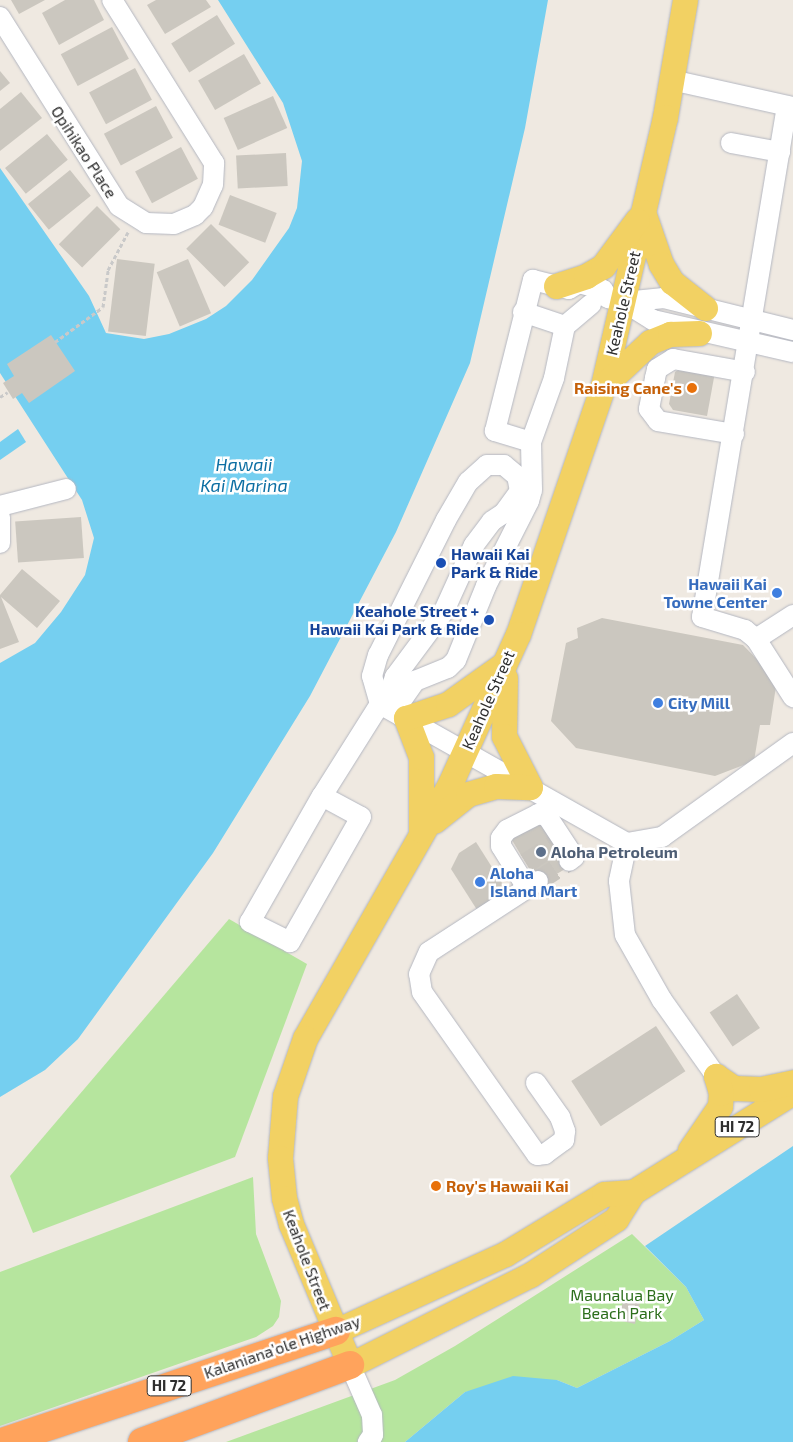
<!DOCTYPE html>
<meta charset="utf-8">
<style>
body{margin:0}
#map{position:relative;width:793px;height:1442px;overflow:hidden;background:#efe9e1;font-family:"Exo 2",sans-serif}
div>[style]{position:absolute}
[style*='--x']{left:calc(var(--x)*1px);top:calc(var(--y)*1px);width:calc(var(--w)*1px);rotate:calc(var(--a)*1deg)}
.green>*{inset:0;background:#b6e59e}
.water>*{inset:0;background:#75cff0}
.building>*{inset:0;background:#cbc7bf;transform-origin:0 0}
.minor-tunnel>*{height:20px;margin-top:-10px;transform-origin:0;background:repeating-linear-gradient(90deg,#c8c4bd 0 20px,transparent 0 30px)}
.path>*{height:3px;margin-top:-1.5px;transform-origin:0;background:repeating-linear-gradient(90deg,#c9c9c9 0 4px,transparent 0 6.5px)}
.roads{filter:drop-shadow(0 0 1px #b4b7c1) drop-shadow(0 0 1px #b4b7c1)}
.minor>*{height:20px;margin:-10px;padding:0 10px;transform-origin:10px;border-radius:10px;background:#fff}
.major>*{height:25px;margin:-12.5px;padding:0 12.5px;transform-origin:12.5px;border-radius:12.5px;background:#f2d163}
.highway>*{height:28px;margin:-14px;padding:0 14px;transform-origin:14px;border-radius:14px;background:#ffa35c}
.dots>*{width:14px;height:14px;translate:-50% -50%;box-sizing:border-box;border:2px solid #fff;border-radius:50%}
span{translate:-50% -50%;white-space:nowrap;text-align:center;line-height:1.15;-webkit-text-stroke:5px #fff;paint-order:stroke}
.shield-label span{padding:1px 4px;background:#fff;border:1px solid;border-radius:4px;-webkit-text-stroke-width:0}
.shield-label{font-size:15px;color:#2e2e2e;font-weight:700}
.street-label{font-size:16px;color:#2e2e2e}
.food-label{font-size:16px;color:#c56008;font-weight:700}
.right{translate:-100% -50%;text-align:right}
.left{translate:0 -50%;text-align:left}
.transit-label{font-size:16px;color:#164399;font-weight:700}
.shop-label{font-size:16px;color:#366cbe;font-weight:700}
.service-label{font-size:16px;color:#4e5e75;font-weight:700}
.park-label{font-size:16px;color:#2c6e1b}
.water-label{font-size:18px;color:#0d6fa3;font-style:italic}
</style>
<div id="map">
<div class="green">
<i style="clip-path:polygon(229px 919px,307px 964px,235px 1157px,33px 1233px,10px 1176px)"></i>
<i style="clip-path:polygon(253px 1177px,256px 1234px,281px 1301px,279px 1317px,273px 1326px,256px 1337px,0 1426px,0 1272px)"></i>
<i style="clip-path:polygon(632px 1234px,686px 1287px,704px 1320px,670px 1341px,577px 1388px,557px 1380px,465px 1392px,405px 1442px,226px 1442px,395px 1380px,455px 1346px)"></i>
</div>
<div class="water">
<i style="clip-path:polygon(218px 0,548px 0,525px 128px,470px 363px,396px 532px,310px 696px,213px 853px,78px 1039px,45px 1070px,0 1097px,0 663px,35px 643px,61px 612px,85px 575px,94px 538px,82px 500px,0 373px,0 168px,89px 296px,106px 333px,144px 339px,169px 334px,206px 319px,226px 306px,252px 280px,289px 228px,297px 208px,302px 161px,283px 103px)"></i>
<i style="clip-path:polygon(18px 429px,26px 442px,0 460px,0 442px)"></i>
<i style="clip-path:polygon(793px 1146px,793px 1442px,405px 1442px,465px 1392px,513px 1376px,557px 1380px,577px 1388px,670px 1341px,704px 1320px,686px 1287px,645px 1246px)"></i>
</div>
<div class="building">
<i style="clip-path:polygon(11px 0,45px 0,19px 14px)"></i>
<i style="clip-path:polygon(65px 0,94px 0,104px 20px,59px 45px,42px 13px)"></i>
<i style="clip-path:polygon(156px 0,206px 0,211px 7px,165px 34px,147px 5px)"></i>
<i style="left:217px;top:15px;width:34px;height:54px;rotate:58deg"></i>
<i style="left:112px;top:27px;width:36px;height:58px;rotate:62deg"></i>
<i style="left:244px;top:54px;width:34px;height:53px;rotate:60deg"></i>
<i style="left:135px;top:68px;width:36px;height:52px;rotate:62deg"></i>
<i style="clip-path:polygon(0 71px,10px 83px,0 91px)"></i>
<i style="clip-path:polygon(21px 92px,42px 118px,0 151px,0 109px)"></i>
<i style="left:273px;top:96px;width:35px;height:54px;rotate:66deg"></i>
<i style="left:156px;top:106px;width:36px;height:59px;rotate:62deg"></i>
<i style="left:47px;top:134px;width:33px;height:54px;rotate:51deg"></i>
<i style="left:181px;top:147px;width:36px;height:52px;rotate:62deg"></i>
<i style="left:286px;top:153px;width:33px;height:50px;rotate:87deg"></i>
<i style="left:70px;top:170px;width:33px;height:54px;rotate:51deg"></i>
<i style="left:230px;top:195px;width:50px;height:32px;rotate:21deg"></i>
<i style="left:97px;top:206px;width:33px;height:54px;rotate:45deg"></i>
<i style="left:211px;top:224px;width:54px;height:35px;rotate:45deg"></i>
<i style="left:117px;top:259px;width:38px;height:73px;rotate:7deg"></i>
<i style="left:188px;top:259px;width:59px;height:34px;rotate:67deg"></i>
<i style="clip-path:polygon(51px 335px,75px 371px,29px 403px,22px 393px,13px 399px,3px 383px,14px 376px,7px 364px)"></i>
<i style="clip-path:polygon(684px 366px,715px 372px,707px 416px,673px 410px,669px 404px,675px 372px)"></i>
<i style="left:81px;top:517px;width:41px;height:66px;rotate:86deg"></i>
<i style="clip-path:polygon(22px 569px,60px 601px,37px 628px,1px 597px,19px 642px,0 649px,0 595px)"></i>
<i style="clip-path:polygon(602px 618px,743px 645px,777px 680px,770px 725px,760px 725px,754px 761px,715px 776px,576px 748px,551px 721px,566px 643px,578px 638px,577px 628px)"></i>
<i style="left:543px;top:818px;width:55px;height:38px;rotate:59deg"></i>
<i style="clip-path:polygon(476px 842px,509px 894px,479px 913px,451px 869px,459px 853px)"></i>
<i style="left:737px;top:994px;width:41px;height:33px;rotate:56deg"></i>
<i style="left:656px;top:1026px;width:54px;height:101px;rotate:57deg"></i>
<i style="left:625px;top:1292px;width:17px;height:29px;rotate:13deg"></i>
</div>
<div class="minor-tunnel">
<i style="--x:526;--y:863;--w:38;--a:-33"></i>
<i style="--x:538;--y:881;--w:37;--a:-33"></i>
</div>
<div class="path">
<i style="--x:55;--y:342;--w:59;--a:-36.1"></i>
<i style="--x:103;--y:307;--w:37;--a:-82"></i>
<i style="--x:108;--y:270;--w:43;--a:-62.2"></i>
<i style="--x:0;--y:397;--w:9;--a:-32"></i>
</div>
<div class="roads">
<div class="minor">
<i style="--x:0;--y:17;--w:223;--a:57.8"></i>
<i style="--x:119;--y:206;--w:32;--a:32"></i>
<i style="--x:146;--y:223;--w:28;--a:2"></i>
<i style="--x:174;--y:224;--w:23;--a:-23"></i>
<i style="--x:195;--y:215;--w:11;--a:-45"></i>
<i style="--x:203;--y:207;--w:24;--a:-66"></i>
<i style="--x:213;--y:185;--w:22;--a:-87"></i>
<i style="--x:214;--y:163;--w:192;--a:-122"></i>
<i style="--x:671;--y:80;--w:125;--a:12.5"></i>
<i style="--x:787;--y:106;--w:518;--a:99.44"></i>
<i style="--x:702;--y:617;--w:45;--a:16.8"></i>
<i style="--x:745;--y:630;--w:14;--a:39"></i>
<i style="--x:756;--y:639;--w:69;--a:57.5"></i>
<i style="--x:731;--y:143;--w:50;--a:10.4"></i>
<i style="--x:624;--y:302;--w:40;--a:-5.7"></i>
<i style="--x:664;--y:298;--w:133;--a:13.9"></i>
<i style="--x:523;--y:312;--w:44;--a:18.4"></i>
<i style="--x:734;--y:434;--w:77;--a:-170.3"></i>
<i style="--x:658;--y:421;--w:15;--a:-127"></i>
<i style="--x:649;--y:409;--w:32;--a:-79"></i>
<i style="--x:655;--y:378;--w:9;--a:-77"></i>
<i style="--x:657;--y:369;--w:19;--a:-32"></i>
<i style="--x:673;--y:359;--w:73;--a:10.2"></i>
<i style="--x:531;--y:442;--w:38;--a:-163"></i>
<i style="--x:495;--y:431;--w:156;--a:-75.9"></i>
<i style="--x:533;--y:280;--w:37;--a:14"></i>
<i style="--x:569;--y:289;--w:12;--a:-31"></i>
<i style="--x:579;--y:283;--w:25;--a:16"></i>
<i style="--x:603;--y:290;--w:9;--a:58"></i>
<i style="--x:608;--y:298;--w:16;--a:14"></i>
<i style="--x:624;--y:302;--w:34;--a:32"></i>
<i style="--x:653;--y:320;--w:144;--a:12.9"></i>
<i style="--x:0;--y:506;--w:68;--a:-14.4"></i>
<i style="--x:0;--y:517;--w:26;--a:90"></i>
<i style="--x:756;--y:639;--w:44;--a:-33"></i>
<i style="--x:394;--y:711;--w:37;--a:-55"></i>
<i style="--x:415;--y:681;--w:35;--a:-22"></i>
<i style="--x:448;--y:668;--w:11;--a:-45"></i>
<i style="--x:456;--y:660;--w:80;--a:-67.9"></i>
<i style="--x:486;--y:586;--w:95;--a:-63.2"></i>
<i style="--x:529;--y:501;--w:11;--a:-75"></i>
<i style="--x:532;--y:490;--w:48;--a:-91.2"></i>
<i style="--x:531;--y:442;--w:68;--a:-70.2"></i>
<i style="--x:554;--y:378;--w:53;--a:-78.1"></i>
<i style="--x:565;--y:326;--w:34;--a:-40"></i>
<i style="--x:322;--y:796;--w:44;--a:28.3"></i>
<i style="--x:361;--y:817;--w:144;--a:119.6"></i>
<i style="--x:290;--y:942;--w:45;--a:-153.4"></i>
<i style="--x:250;--y:922;--w:145;--a:-60.3"></i>
<i style="--x:322;--y:796;--w:109;--a:-57.8"></i>
<i style="--x:380;--y:704;--w:19;--a:-54"></i>
<i style="--x:391;--y:689;--w:13;--a:-72"></i>
<i style="--x:395;--y:677;--w:82;--a:-53.4"></i>
<i style="--x:444;--y:611;--w:72;--a:-65.6"></i>
<i style="--x:474;--y:545;--w:30;--a:-53"></i>
<i style="--x:492;--y:521;--w:14;--a:-34"></i>
<i style="--x:504;--y:513;--w:27;--a:-54"></i>
<i style="--x:520;--y:491;--w:15;--a:-101"></i>
<i style="--x:517;--y:476;--w:17;--a:-140"></i>
<i style="--x:504;--y:465;--w:17;--a:180"></i>
<i style="--x:487;--y:465;--w:25;--a:138"></i>
<i style="--x:468;--y:482;--w:44;--a:120.1"></i>
<i style="--x:446;--y:520;--w:151;--a:116.7"></i>
<i style="--x:378;--y:655;--w:22;--a:106"></i>
<i style="--x:372;--y:676;--w:29;--a:74"></i>
<i style="--x:380;--y:704;--w:283;--a:29.4"></i>
<i style="--x:627;--y:843;--w:36;--a:-10"></i>
<i style="--x:662;--y:837;--w:161;--a:-35.7"></i>
<i style="--x:627;--y:843;--w:39;--a:102"></i>
<i style="--x:619;--y:881;--w:54;--a:83.7"></i>
<i style="--x:625;--y:935;--w:75;--a:60.4"></i>
<i style="--x:662;--y:1000;--w:93;--a:54.6"></i>
<i style="--x:527;--y:888;--w:49;--a:-121.8"></i>
<i style="--x:501;--y:846;--w:8;--a:-90"></i>
<i style="--x:501;--y:838;--w:10;--a:-53"></i>
<i style="--x:507;--y:830;--w:35;--a:-27"></i>
<i style="--x:538;--y:814;--w:9;--a:13"></i>
<i style="--x:547;--y:816;--w:49;--a:56.6"></i>
<i style="--x:574;--y:857;--w:6;--a:141"></i>
<i style="--x:536;--y:1083;--w:42;--a:54.8"></i>
<i style="--x:560;--y:1117;--w:15;--a:70"></i>
<i style="--x:565;--y:1131;--w:9;--a:96"></i>
<i style="--x:564;--y:1140;--w:24;--a:144"></i>
<i style="--x:545;--y:1154;--w:8;--a:173"></i>
<i style="--x:537;--y:1155;--w:199;--a:-125.2"></i>
<i style="--x:422;--y:992;--w:18;--a:-99"></i>
<i style="--x:419;--y:974;--w:24;--a:-66"></i>
<i style="--x:429;--y:952;--w:130;--a:-33.1"></i>
<i style="--x:350;--y:1365;--w:55;--a:66.3"></i>
<i style="--x:372;--y:1415;--w:20;--a:87"></i>
<i style="--x:373;--y:1435;--w:9;--a:126"></i>
</div>
<div class="major">
<i style="--x:685;--y:0;--w:119;--a:99.7"></i>
<i style="--x:665;--y:117;--w:276;--a:103"></i>
<i style="--x:603;--y:386;--w:262;--a:108.9"></i>
<i style="--x:518;--y:634;--w:165;--a:114.4"></i>
<i style="--x:450;--y:784;--w:292;--a:119.7"></i>
<i style="--x:305;--y:1038;--w:61;--a:109"></i>
<i style="--x:285;--y:1096;--w:62;--a:94.6"></i>
<i style="--x:280;--y:1158;--w:40;--a:84.3"></i>
<i style="--x:284;--y:1198;--w:27;--a:75"></i>
<i style="--x:291;--y:1224;--w:153;--a:67.3"></i>
<i style="--x:350;--y:1365;--w:201;--a:-26.6"></i>
<i style="--x:530;--y:1275;--w:103;--a:-33.1"></i>
<i style="--x:616;--y:1219;--w:32;--a:-58"></i>
<i style="--x:633;--y:1192;--w:189;--a:-32"></i>
<i style="--x:643;--y:212;--w:55;--a:70.9"></i>
<i style="--x:661;--y:264;--w:21;--a:59"></i>
<i style="--x:672;--y:282;--w:42;--a:38.2"></i>
<i style="--x:556;--y:286;--w:32;--a:-18"></i>
<i style="--x:586;--y:276;--w:20;--a:-30"></i>
<i style="--x:603;--y:266;--w:57;--a:-53.5"></i>
<i style="--x:603;--y:386;--w:64;--a:-43.1"></i>
<i style="--x:650;--y:342;--w:22;--a:-22"></i>
<i style="--x:670;--y:334;--w:29;--a:-2"></i>
<i style="--x:505;--y:678;--w:58;--a:91"></i>
<i style="--x:504;--y:736;--w:57;--a:63"></i>
<i style="--x:434;--y:821;--w:43;--a:-38.5"></i>
<i style="--x:468;--y:794;--w:29;--a:-16"></i>
<i style="--x:496;--y:786;--w:34;--a:2"></i>
<i style="--x:421;--y:830;--w:73;--a:-90"></i>
<i style="--x:421;--y:757;--w:42;--a:-111"></i>
<i style="--x:406;--y:718;--w:44;--a:-18.4"></i>
<i style="--x:448;--y:704;--w:69;--a:-35.5"></i>
<i style="--x:716;--y:1076;--w:22;--a:34"></i>
<i style="--x:734;--y:1088;--w:27;--a:2"></i>
<i style="--x:761;--y:1089;--w:33;--a:-12"></i>
<i style="--x:690;--y:1150;--w:53;--a:-55.7"></i>
<i style="--x:720;--y:1106;--w:13;--a:-86"></i>
<i style="--x:721;--y:1093;--w:18;--a:-106"></i>
<i style="--x:336;--y:1331;--w:186;--a:-24.5"></i>
<i style="--x:505;--y:1254;--w:116;--a:-31.2"></i>
<i style="--x:604;--y:1194;--w:29;--a:-4"></i>
</div>
<div class="highway">
<i style="--x:2;--y:1442;--w:352;--a:-18.4"></i>
<i style="--x:142;--y:1442;--w:222;--a:-20.3"></i>
</div>
</div>
<div class="dots">
<i style="left:692px;top:388px;background:#e8710a"></i>
<i style="left:441px;top:563px;background:#1a4fb4"></i>
<i style="left:777px;top:593px;background:#3f7fe0"></i>
<i style="left:489px;top:620px;background:#1a4fb4"></i>
<i style="left:658px;top:703px;background:#3f7fe0"></i>
<i style="left:541px;top:852px;background:#5c6f8a"></i>
<i style="left:480px;top:882px;background:#3f7fe0"></i>
<i style="left:436px;top:1186px;background:#e8710a"></i>
</div>
<div class="shield-label">
<span style="left:737px;top:1127px">HI 72</span>
<span style="left:169px;top:1386px">HI 72</span>
</div>
<div class="street-label">
<span style="left:84px;top:152px;rotate:57deg">Opihikao Place</span>
<span style="left:623px;top:303px;rotate:-77deg">Keahole Street</span>
<span style="left:488px;top:700px;rotate:-66deg">Keahole Street</span>
<span style="left:307px;top:1260px;rotate:69deg">Keahole Street</span>
<span style="left:282px;top:1347px;rotate:-19deg">Kalaniana’ole Highway</span>
</div>
<div class="food-label">
<span class="right" style="left:682px;top:388px">Raising Cane's</span>
<span class="left" style="left:446px;top:1186px">Roy's Hawaii Kai</span>
</div>
<div class="transit-label">
<span class="left" style="left:451px;top:563px">Hawaii Kai<br>Park &amp; Ride</span>
<span class="right" style="left:479px;top:620px">Keahole Street +<br>Hawaii Kai Park &amp; Ride</span>
</div>
<div class="shop-label">
<span class="right" style="left:767px;top:593px">Hawaii Kai<br>Towne Center</span>
<span class="left" style="left:668px;top:703px">City Mill</span>
<span class="left" style="left:490px;top:882px">Aloha<br>Island Mart</span>
</div>
<div class="service-label">
<span class="left" style="left:551px;top:852px">Aloha Petroleum</span>
</div>
<div class="park-label">
<span style="left:622px;top:1304px">Maunalua Bay<br>Beach Park</span>
</div>
<div class="water-label">
<span style="left:244px;top:475px">Hawaii<br>Kai Marina</span>
</div>
</div>
